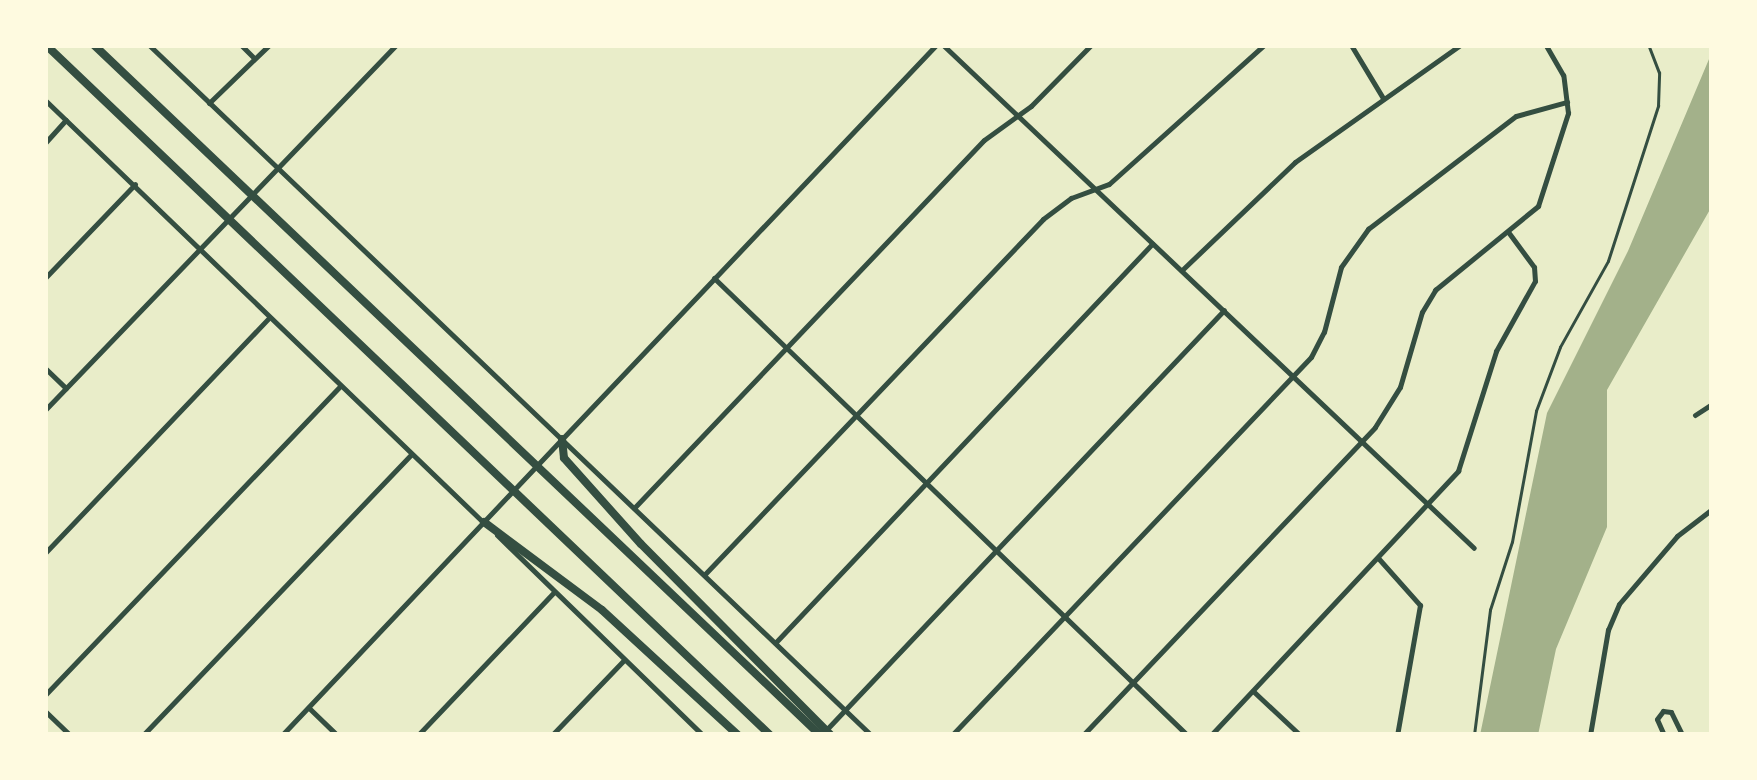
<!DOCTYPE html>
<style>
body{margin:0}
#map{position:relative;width:1757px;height:780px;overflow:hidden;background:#e9edc9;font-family:Jost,sans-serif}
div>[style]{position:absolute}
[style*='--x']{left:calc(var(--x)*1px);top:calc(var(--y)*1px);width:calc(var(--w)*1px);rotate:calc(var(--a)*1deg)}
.water>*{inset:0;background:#a3b18a}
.service>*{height:2.5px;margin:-1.25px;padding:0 1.25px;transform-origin:1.25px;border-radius:1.25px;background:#344e41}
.minor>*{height:5px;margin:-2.5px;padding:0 2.5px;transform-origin:2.5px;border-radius:2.5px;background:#344e41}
.tertiary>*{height:5px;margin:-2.5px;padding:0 2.5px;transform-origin:2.5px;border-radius:2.5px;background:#344e41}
.motorway>*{height:8px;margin:-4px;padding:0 4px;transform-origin:4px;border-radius:4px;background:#344e41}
span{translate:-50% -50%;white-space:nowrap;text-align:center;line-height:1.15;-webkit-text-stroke:8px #fefae0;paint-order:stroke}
.frame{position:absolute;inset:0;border:48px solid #fefae0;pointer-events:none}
</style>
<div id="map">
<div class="water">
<i style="clip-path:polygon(1712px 52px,1712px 206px,1607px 390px,1607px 527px,1556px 649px,1538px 735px,1480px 735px,1547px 413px,1628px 251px)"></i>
</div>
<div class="service">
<i style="--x:1474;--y:735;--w:126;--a:-82.7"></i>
<i style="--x:1490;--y:610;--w:71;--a:-72.1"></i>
<i style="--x:1512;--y:542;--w:133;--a:-79.6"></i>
<i style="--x:1536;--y:411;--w:68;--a:-69.4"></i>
<i style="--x:1560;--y:347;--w:98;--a:-60.8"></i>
<i style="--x:1608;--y:261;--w:163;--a:-72.1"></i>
<i style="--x:1658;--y:106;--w:33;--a:-88"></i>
<i style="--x:1659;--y:73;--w:30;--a:-111"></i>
</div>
<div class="minor">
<i style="--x:241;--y:45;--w:17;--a:45"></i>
<i style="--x:943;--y:45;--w:731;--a:43.45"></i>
<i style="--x:1351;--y:45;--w:62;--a:58.9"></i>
<i style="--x:209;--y:103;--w:83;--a:-44"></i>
<i style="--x:45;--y:143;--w:31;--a:-48"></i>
<i style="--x:1182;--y:270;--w:156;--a:-43.7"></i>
<i style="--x:1295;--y:162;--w:202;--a:-35.3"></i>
<i style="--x:45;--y:278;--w:130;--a:-46.2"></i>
<i style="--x:714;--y:278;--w:658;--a:44.01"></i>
<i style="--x:45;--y:368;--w:29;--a:44"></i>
<i style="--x:45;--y:410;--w:506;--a:-46.12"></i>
<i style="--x:1695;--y:415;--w:20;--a:-33"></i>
<i style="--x:562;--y:439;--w:543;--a:-46.49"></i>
<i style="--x:635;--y:507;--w:506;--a:-46.44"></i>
<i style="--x:984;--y:140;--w:58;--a:-35.9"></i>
<i style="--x:1031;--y:106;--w:86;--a:-45.5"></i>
<i style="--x:45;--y:553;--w:325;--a:-46.4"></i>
<i style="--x:1379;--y:559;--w:62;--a:48.3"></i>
<i style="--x:1420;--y:605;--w:132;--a:100"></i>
<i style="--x:705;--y:574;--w:490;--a:-46.4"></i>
<i style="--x:1043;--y:219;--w:35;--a:-37"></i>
<i style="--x:1071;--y:198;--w:40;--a:-20.2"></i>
<i style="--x:1109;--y:184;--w:208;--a:-41.9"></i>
<i style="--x:776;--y:642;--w:548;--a:-46.63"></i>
<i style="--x:1253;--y:691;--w:64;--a:43.1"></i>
<i style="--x:45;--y:695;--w:427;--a:-46.3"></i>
<i style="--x:309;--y:708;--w:39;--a:44"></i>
<i style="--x:45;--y:711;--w:35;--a:44"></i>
<i style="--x:827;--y:729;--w:577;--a:-46.54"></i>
<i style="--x:143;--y:735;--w:388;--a:-46.3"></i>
<i style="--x:418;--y:735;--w:197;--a:-46.4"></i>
<i style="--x:552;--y:735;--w:104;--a:-46.2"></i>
<i style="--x:952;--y:735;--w:521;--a:-46.48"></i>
<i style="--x:1311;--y:357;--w:28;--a:-63"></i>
<i style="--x:1324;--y:332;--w:67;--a:-75.3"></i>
<i style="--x:1341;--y:267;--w:47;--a:-54.6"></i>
<i style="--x:1368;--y:229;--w:186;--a:-37.4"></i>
<i style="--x:1516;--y:116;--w:53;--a:-15.4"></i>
<i style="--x:1083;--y:735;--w:424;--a:-46.5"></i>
<i style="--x:1375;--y:427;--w:47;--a:-58"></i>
<i style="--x:1400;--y:387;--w:78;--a:-73.7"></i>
<i style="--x:1422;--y:312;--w:26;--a:-59"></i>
<i style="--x:1435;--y:290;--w:133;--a:-39.2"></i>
<i style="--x:1538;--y:206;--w:98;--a:-72.1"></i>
<i style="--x:1568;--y:113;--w:38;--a:-97"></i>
<i style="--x:1563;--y:75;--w:34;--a:-120"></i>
<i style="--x:1211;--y:735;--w:362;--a:-46.9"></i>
<i style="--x:1458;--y:471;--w:126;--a:-72.4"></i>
<i style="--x:1496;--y:351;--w:80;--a:-60.9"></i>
<i style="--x:1535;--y:281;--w:14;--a:-94"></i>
<i style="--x:1534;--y:267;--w:42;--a:-126.3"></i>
<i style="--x:1664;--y:735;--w:17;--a:-114"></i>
<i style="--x:1657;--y:719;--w:10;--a:-53"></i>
<i style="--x:1663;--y:711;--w:8;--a:7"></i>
<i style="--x:1671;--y:712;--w:25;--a:64"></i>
</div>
<div class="tertiary">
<i style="--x:149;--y:45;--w:999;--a:43.7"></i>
<i style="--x:45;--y:100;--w:611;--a:43.94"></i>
<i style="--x:497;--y:535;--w:287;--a:44.2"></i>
<i style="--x:282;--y:735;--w:407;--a:-46.6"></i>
<i style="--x:1590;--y:735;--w:107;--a:-80.3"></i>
<i style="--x:1608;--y:630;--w:28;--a:-67"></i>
<i style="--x:1619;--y:604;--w:89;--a:-49.5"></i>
<i style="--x:1677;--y:536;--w:44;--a:-37.6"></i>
</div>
<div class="motorway">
<i style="--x:46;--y:45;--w:1000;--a:43.62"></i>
<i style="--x:94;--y:45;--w:1002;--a:43.54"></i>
<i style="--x:562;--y:439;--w:19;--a:84"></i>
<i style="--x:564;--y:458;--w:115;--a:48.2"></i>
<i style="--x:641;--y:544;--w:269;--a:45.2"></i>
<i style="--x:484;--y:522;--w:147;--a:36.7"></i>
<i style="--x:602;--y:610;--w:185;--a:42.6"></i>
</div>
<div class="frame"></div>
</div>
